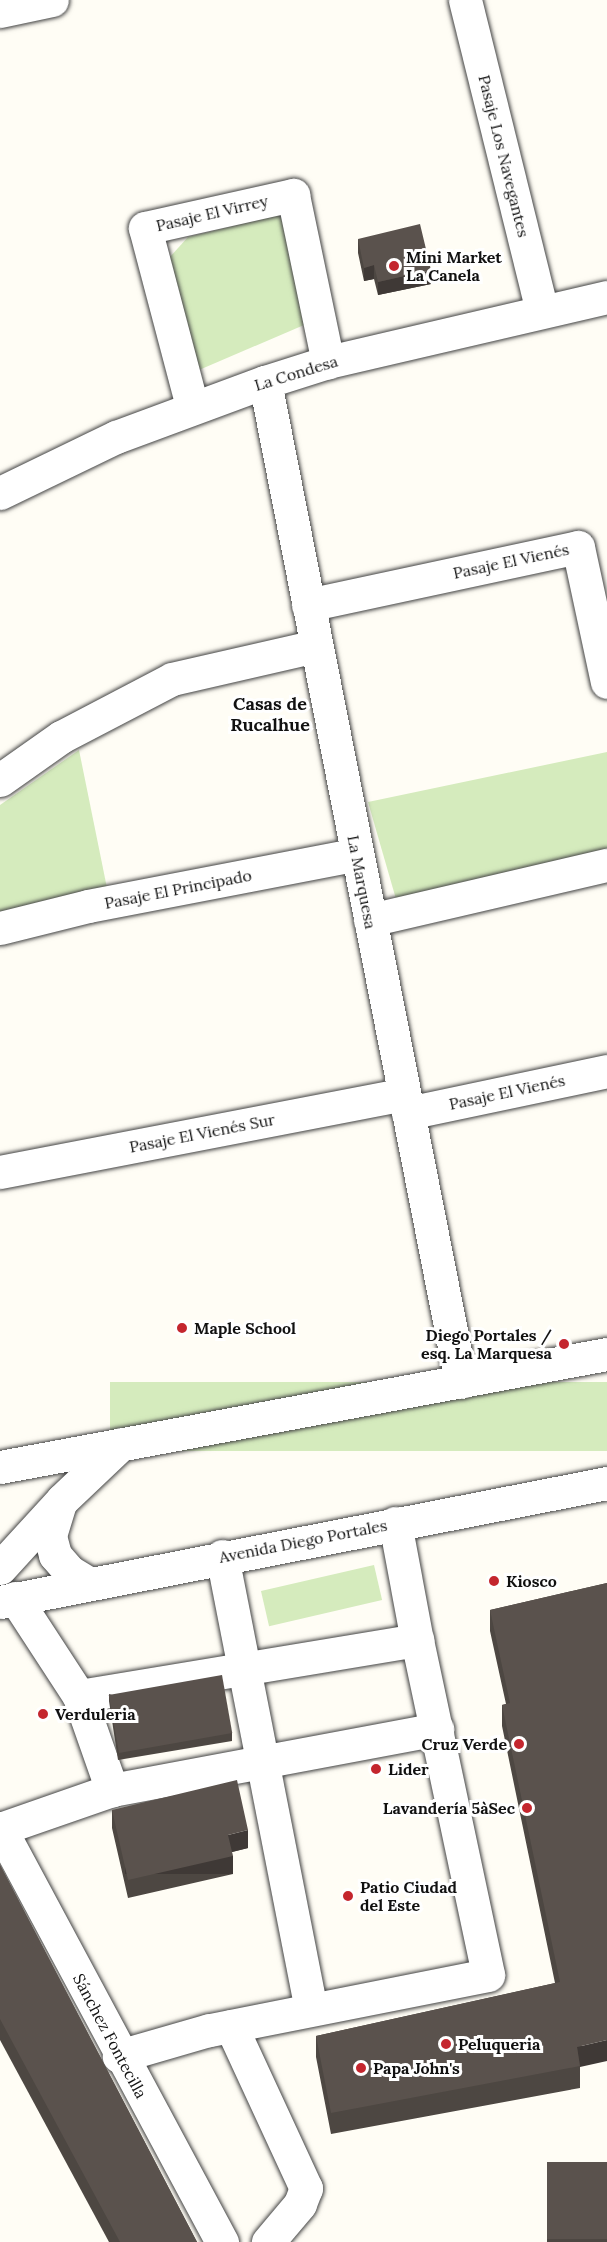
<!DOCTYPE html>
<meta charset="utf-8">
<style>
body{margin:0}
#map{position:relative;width:607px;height:2242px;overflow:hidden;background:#fffdf5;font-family:Lora,serif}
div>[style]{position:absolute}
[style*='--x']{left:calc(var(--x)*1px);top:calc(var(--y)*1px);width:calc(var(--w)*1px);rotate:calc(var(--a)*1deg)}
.green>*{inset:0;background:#d5ebbd;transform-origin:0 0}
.roads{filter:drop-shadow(0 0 2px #444) drop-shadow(0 0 2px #444)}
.minor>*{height:33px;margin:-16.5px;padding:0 16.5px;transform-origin:16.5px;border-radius:16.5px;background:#fff}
.wall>*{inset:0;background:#4d4742;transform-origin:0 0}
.shaded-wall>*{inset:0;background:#3f3936;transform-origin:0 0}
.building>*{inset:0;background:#5a524d;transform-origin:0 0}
.dots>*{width:16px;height:16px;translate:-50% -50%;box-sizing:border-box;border:3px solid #fff;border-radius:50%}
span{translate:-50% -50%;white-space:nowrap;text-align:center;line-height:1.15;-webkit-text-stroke:6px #fff;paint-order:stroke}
.street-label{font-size:16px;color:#111}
.poi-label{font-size:16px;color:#111;font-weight:700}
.left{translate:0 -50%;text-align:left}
.right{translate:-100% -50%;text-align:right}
.neighbourhood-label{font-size:18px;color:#111;font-weight:700}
</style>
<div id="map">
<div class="green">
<i style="clip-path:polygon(278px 215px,290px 226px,311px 322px,199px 370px,169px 258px,188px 237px)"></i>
<i style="clip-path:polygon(79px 750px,107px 888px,0 914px,0 805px)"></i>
<i style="clip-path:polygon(607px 752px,607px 857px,398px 906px,368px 802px)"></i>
<i style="left:607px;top:1382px;width:69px;height:497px;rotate:90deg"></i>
<i style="left:374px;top:1565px;width:36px;height:116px;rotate:77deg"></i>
</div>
<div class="roads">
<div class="minor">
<i style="--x:465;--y:0;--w:320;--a:76.1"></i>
<i style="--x:0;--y:11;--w:53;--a:-11.9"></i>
<i style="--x:265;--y:382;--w:1019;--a:78.91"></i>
<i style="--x:192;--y:406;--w:184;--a:-104.8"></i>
<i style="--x:145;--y:228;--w:152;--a:-12.6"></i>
<i style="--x:293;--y:195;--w:171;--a:78.2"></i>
<i style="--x:0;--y:493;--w:129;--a:-25.8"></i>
<i style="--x:116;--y:437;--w:159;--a:-20.3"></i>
<i style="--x:265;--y:382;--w:66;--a:-17.6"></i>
<i style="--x:328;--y:362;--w:286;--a:-13.1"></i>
<i style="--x:308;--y:605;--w:276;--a:-12.1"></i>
<i style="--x:578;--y:547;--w:138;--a:77.9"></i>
<i style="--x:0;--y:780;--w:75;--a:-35.2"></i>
<i style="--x:61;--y:737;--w:125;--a:-27.6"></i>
<i style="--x:172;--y:679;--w:148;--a:-12.9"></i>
<i style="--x:370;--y:920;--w:243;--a:-13.1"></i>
<i style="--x:0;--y:928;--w:91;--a:-14"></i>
<i style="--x:88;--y:906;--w:274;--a:-10.9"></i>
<i style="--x:408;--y:1113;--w:203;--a:-11.9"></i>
<i style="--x:0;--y:1172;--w:411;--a:-10.9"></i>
<i style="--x:0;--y:1467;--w:617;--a:-10.55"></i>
<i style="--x:60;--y:1503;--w:34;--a:107"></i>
<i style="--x:50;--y:1536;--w:20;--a:75"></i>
<i style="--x:55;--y:1555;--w:23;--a:49"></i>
<i style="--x:70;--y:1572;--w:23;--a:31"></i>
<i style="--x:395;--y:1523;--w:119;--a:79.4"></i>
<i style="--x:222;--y:1556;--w:462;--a:78.9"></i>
<i style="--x:0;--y:1568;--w:92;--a:-47.6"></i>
<i style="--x:62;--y:1500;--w:81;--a:-43.5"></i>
<i style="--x:15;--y:1598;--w:117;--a:56.9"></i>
<i style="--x:79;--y:1696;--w:100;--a:70.7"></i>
<i style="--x:0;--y:1602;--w:619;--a:-11.09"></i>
<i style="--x:79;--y:1696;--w:343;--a:-9.4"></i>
<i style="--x:417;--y:1640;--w:342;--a:78"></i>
<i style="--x:488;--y:1975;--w:284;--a:168.8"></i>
<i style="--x:209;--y:2030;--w:94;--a:163.9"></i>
<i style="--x:0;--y:1828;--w:470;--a:61.8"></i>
<i style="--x:0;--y:1829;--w:119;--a:-19.2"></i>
<i style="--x:112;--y:1790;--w:331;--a:-10.6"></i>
<i style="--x:231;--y:2026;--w:179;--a:65.2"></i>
<i style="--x:306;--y:2188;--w:17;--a:111"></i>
<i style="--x:300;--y:2204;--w:50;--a:130.1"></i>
</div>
</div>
<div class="wall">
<i style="clip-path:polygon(358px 239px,431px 284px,378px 295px,374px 279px,364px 281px,358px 253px)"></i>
<i style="clip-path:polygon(607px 1583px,580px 2067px,580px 2088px,331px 2134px,316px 2057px,316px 2036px,555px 1983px,502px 1726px,502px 1705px,506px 1704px,490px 1631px,490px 1610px)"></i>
<i style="clip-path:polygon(109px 1694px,232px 1733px,232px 1741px,118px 1760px,109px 1701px)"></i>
<i style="clip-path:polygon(112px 1810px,248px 1848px,232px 1852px,233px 1874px,128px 1898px,112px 1828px)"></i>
<i style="clip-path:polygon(0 1865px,197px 2242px,109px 2242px,0 2040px)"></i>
<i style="left:607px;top:2162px;width:80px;height:60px;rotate:90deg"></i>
</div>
<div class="shaded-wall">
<i style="clip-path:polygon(374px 265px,374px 279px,364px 281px,364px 268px)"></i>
<i style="clip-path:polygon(431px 270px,431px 284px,378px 295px,378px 282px)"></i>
<i style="clip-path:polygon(248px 1830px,248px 1848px,228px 1853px,228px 1835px)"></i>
<i style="left:233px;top:1856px;width:18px;height:108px;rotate:90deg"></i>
<i style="clip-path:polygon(607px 2040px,607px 2061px,580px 2067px,577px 2047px)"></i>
</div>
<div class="building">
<i style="clip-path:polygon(420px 224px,431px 270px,378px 282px,374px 265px,364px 268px,358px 239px)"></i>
<i style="clip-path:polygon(607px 1583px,607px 2040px,577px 2047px,580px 2066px,331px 2113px,316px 2036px,560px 1982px,502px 1705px,510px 1703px,490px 1610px)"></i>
<i style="left:222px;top:1675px;width:59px;height:115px;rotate:80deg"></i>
<i style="clip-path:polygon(237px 1780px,248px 1830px,228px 1835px,233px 1856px,128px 1880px,112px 1810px)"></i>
<i style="clip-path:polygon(0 1865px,197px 2242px,120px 2242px,0 2019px)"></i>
<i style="left:607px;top:2162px;width:77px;height:60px;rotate:90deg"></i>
</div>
<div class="dots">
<i style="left:394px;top:266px;background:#c4262e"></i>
<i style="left:182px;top:1328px;background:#c4262e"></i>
<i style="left:564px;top:1344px;background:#c4262e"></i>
<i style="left:494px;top:1581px;background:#c4262e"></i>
<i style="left:43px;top:1714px;background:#c4262e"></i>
<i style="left:519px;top:1744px;background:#c4262e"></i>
<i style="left:376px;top:1769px;background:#c4262e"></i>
<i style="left:527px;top:1808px;background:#c4262e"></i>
<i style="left:348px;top:1896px;background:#c4262e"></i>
<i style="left:446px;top:2044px;background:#c4262e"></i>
<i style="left:361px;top:2068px;background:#c4262e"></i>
</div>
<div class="street-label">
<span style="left:504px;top:156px;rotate:76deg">Pasaje Los Navegantes</span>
<span style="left:212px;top:213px;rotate:-13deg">Pasaje El Virrey</span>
<span style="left:296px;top:373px;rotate:-17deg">La Condesa</span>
<span style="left:511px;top:561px;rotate:-12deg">Pasaje El Vienés</span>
<span style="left:362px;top:882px;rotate:79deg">La Marquesa</span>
<span style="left:178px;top:889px;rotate:-11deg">Pasaje El Principado</span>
<span style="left:507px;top:1092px;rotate:-12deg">Pasaje El Vienés</span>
<span style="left:202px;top:1133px;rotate:-11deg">Pasaje El Vienés Sur</span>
<span style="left:303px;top:1541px;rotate:-11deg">Avenida Diego Portales</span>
<span style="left:110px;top:2036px;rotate:62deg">Sánchez Fontecilla</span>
</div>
<div class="poi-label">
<span class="left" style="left:406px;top:266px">Mini Market<br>La Canela</span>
<span class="left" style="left:194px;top:1328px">Maple School</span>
<span class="right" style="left:552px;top:1344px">Diego Portales /<br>esq. La Marquesa</span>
<span class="left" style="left:506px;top:1581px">Kiosco</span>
<span class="left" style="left:55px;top:1714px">Verduleria</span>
<span class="right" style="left:507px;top:1744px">Cruz Verde</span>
<span class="left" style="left:388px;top:1769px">Lider</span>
<span class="right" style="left:515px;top:1808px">Lavandería 5àSec</span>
<span class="left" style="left:360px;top:1896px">Patio Ciudad<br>del Este</span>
<span class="left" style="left:458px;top:2044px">Peluqueria</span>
<span class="left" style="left:373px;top:2068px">Papa John's</span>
</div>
<div class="neighbourhood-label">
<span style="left:270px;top:715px">Casas de<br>Rucalhue</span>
</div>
</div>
